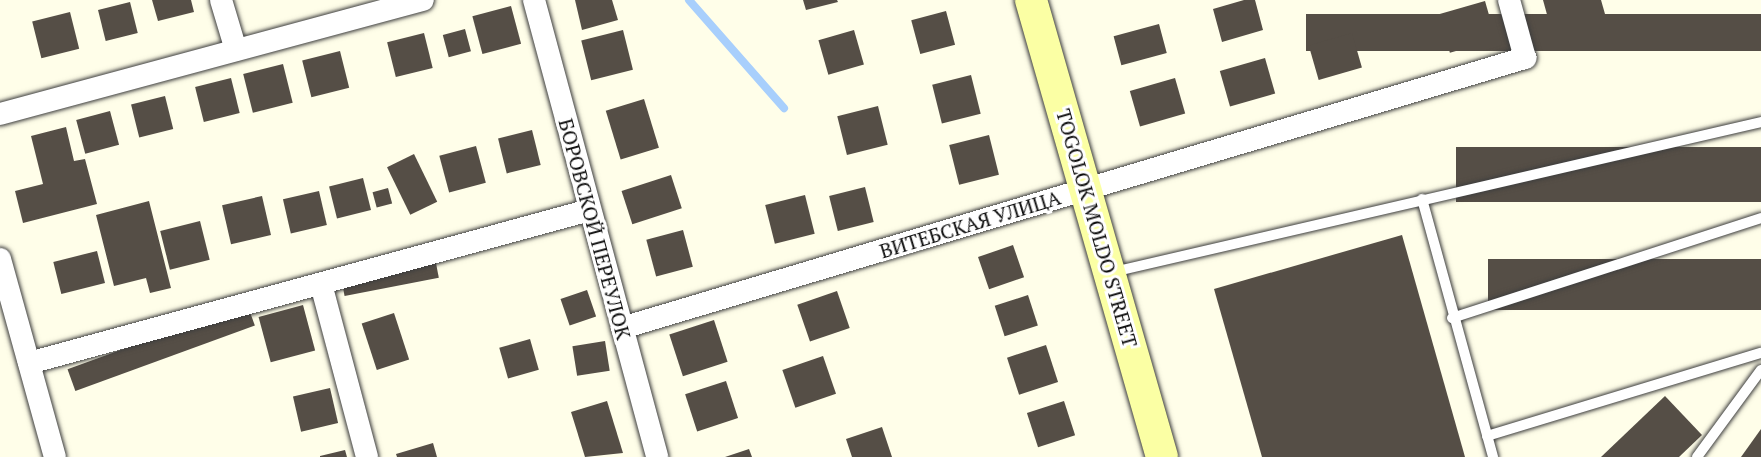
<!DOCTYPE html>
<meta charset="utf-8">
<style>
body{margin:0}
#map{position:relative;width:1761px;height:457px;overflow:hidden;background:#fffee9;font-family:"PT Serif",serif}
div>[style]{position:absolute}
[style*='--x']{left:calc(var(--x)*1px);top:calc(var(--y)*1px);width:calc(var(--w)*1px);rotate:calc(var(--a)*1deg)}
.stream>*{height:8px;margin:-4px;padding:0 4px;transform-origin:4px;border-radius:4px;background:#a8cffc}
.building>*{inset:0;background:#554e46;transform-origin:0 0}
.roads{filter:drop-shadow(0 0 2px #3e3e3e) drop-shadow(0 0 2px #3e3e3e)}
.lane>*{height:10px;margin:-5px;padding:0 5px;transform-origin:5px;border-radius:5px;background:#fff}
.street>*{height:22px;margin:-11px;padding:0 11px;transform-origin:11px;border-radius:11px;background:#fff}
.secondary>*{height:32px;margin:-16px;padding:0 16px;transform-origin:16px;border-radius:16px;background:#fbffa4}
span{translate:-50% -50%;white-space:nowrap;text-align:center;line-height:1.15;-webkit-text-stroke:6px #fff;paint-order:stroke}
.street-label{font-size:20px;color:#0b0b0b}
</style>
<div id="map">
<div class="stream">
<i style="--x:689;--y:0;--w:144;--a:48.7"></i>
</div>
<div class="building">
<i style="clip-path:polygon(152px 0,191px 0,194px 12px,158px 21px)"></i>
<i style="clip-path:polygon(575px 0,612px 0,618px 20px,582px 30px)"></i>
<i style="clip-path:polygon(803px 0,837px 0,838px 2px,806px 10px)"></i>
<i style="clip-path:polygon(1244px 0,1255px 0,1263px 30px,1222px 42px,1213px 9px)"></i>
<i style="clip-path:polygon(1543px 0,1601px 0,1605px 14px,1551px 29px)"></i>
<i style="left:1485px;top:1px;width:40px;height:48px;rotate:74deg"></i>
<i style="left:130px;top:2px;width:32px;height:33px;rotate:76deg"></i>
<i style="left:511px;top:6px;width:39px;height:40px;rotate:75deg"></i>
<i style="left:946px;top:11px;width:35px;height:36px;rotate:75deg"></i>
<i style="left:70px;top:12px;width:38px;height:39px;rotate:76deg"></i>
<i style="left:1761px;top:14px;width:37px;height:455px;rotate:90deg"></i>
<i style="left:1159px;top:24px;width:30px;height:47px;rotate:75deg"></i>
<i style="left:465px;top:29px;width:23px;height:23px;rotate:75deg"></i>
<i style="left:623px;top:30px;width:41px;height:43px;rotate:76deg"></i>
<i style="left:854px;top:30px;width:36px;height:37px;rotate:74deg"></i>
<i style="left:424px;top:33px;width:36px;height:38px;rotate:76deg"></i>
<i style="left:1352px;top:33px;width:36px;height:45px;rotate:74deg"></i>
<i style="left:340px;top:51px;width:38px;height:39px;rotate:76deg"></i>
<i style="left:1265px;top:58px;width:37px;height:47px;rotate:74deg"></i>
<i style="left:283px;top:64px;width:40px;height:41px;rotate:76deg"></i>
<i style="left:971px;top:75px;width:40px;height:40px;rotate:76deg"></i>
<i style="left:231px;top:78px;width:36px;height:37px;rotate:76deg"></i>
<i style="left:1175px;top:78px;width:37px;height:47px;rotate:74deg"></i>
<i style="left:165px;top:96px;width:34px;height:35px;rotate:76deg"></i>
<i style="left:644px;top:99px;width:51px;height:40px;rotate:73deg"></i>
<i style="left:878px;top:106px;width:40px;height:42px;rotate:76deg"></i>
<i style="left:110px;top:111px;width:35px;height:35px;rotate:75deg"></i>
<i style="clip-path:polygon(66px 127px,74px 161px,85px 159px,97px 204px,23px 223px,15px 191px,43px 184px,31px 136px)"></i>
<i style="left:532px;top:130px;width:36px;height:35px;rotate:76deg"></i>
<i style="left:989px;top:135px;width:41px;height:41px;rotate:76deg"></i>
<i style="left:476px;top:146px;width:38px;height:38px;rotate:75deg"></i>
<i style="left:1761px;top:147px;width:55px;height:305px;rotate:90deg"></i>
<i style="left:414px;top:154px;width:53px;height:30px;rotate:64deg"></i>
<i style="left:671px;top:175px;width:35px;height:52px;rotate:72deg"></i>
<i style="left:363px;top:178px;width:33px;height:35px;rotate:76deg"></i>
<i style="left:865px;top:187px;width:36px;height:37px;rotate:76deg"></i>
<i style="left:388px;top:188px;width:16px;height:16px;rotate:75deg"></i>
<i style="left:319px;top:191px;width:35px;height:37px;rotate:77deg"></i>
<i style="left:805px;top:195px;width:40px;height:41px;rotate:76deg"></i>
<i style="left:262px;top:196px;width:40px;height:41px;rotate:77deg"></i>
<i style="clip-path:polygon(149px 201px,171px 288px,150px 293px,146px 278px,114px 286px,96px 215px)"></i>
<i style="left:200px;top:221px;width:40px;height:41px;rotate:76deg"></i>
<i style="left:683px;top:230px;width:38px;height:38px;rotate:75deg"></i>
<i style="clip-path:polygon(1402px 235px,1465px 457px,1262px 457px,1214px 289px)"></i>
<i style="left:1013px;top:245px;width:34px;height:37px;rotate:71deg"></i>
<i style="left:97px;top:251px;width:33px;height:45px;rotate:76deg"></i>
<i style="left:435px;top:258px;width:20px;height:96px;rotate:79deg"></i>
<i style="left:1761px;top:259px;width:51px;height:273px;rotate:90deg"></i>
<i style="left:587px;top:290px;width:28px;height:28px;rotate:71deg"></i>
<i style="left:837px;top:291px;width:39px;height:42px;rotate:71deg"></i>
<i style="left:1028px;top:295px;width:32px;height:35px;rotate:72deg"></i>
<i style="left:247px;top:304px;width:23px;height:191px;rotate:70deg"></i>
<i style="left:303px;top:305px;width:47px;height:46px;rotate:75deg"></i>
<i style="left:394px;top:313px;width:49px;height:34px;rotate:72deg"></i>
<i style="left:714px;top:320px;width:44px;height:47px;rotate:72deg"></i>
<i style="left:530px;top:339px;width:32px;height:32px;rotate:74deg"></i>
<i style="left:605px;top:341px;width:30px;height:33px;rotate:81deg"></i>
<i style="left:1046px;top:345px;width:39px;height:41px;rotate:72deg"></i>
<i style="left:823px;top:356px;width:40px;height:43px;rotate:71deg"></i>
<i style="left:726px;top:381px;width:39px;height:43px;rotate:72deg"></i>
<i style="left:330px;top:388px;width:36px;height:38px;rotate:77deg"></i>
<i style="clip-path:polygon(1665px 396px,1702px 435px,1679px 457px,1601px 457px)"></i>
<i style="clip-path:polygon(607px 401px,623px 453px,585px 457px,571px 412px)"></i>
<i style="left:1064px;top:401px;width:36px;height:39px;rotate:72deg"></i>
<i style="clip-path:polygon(882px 427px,892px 457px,852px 457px,846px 439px)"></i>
<i style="clip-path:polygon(1761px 429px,1761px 457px,1741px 457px)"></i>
<i style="clip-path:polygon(433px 443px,437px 457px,397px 457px,396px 454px)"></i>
<i style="clip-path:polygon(749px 449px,752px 457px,725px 457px)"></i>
<i style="clip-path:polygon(345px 450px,347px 457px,320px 457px,320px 456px)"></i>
</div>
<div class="roads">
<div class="lane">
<i style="--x:1422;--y:199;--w:268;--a:74.6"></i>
<i style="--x:1113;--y:272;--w:665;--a:-13.03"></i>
<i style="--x:1452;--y:318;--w:325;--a:-17.9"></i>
<i style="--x:1487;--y:436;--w:286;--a:-16.9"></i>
<i style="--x:1697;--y:457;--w:108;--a:-53.7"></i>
</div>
<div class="street">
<i style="--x:221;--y:0;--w:52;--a:73.3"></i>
<i style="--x:534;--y:0;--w:473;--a:74.9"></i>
<i style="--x:0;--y:114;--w:438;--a:-15.1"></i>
<i style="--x:0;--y:259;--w:205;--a:74.5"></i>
<i style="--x:321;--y:284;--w:179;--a:75.1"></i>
<i style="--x:622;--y:328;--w:943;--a:-16.65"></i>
<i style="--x:1525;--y:58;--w:60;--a:-105.4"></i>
<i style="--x:29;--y:363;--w:581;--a:-15.26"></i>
</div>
<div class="secondary">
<i style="--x:1031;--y:0;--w:475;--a:74"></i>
</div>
</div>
<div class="street-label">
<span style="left:970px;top:224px;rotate:-17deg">ВИТЕБСКАЯ УЛИЦА</span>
<span style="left:1097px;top:228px;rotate:74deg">TOGOLOK MOLDO STREET</span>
<span style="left:595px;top:229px;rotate:75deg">БОРОВСКОЙ ПЕРЕУЛОК</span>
</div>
</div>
